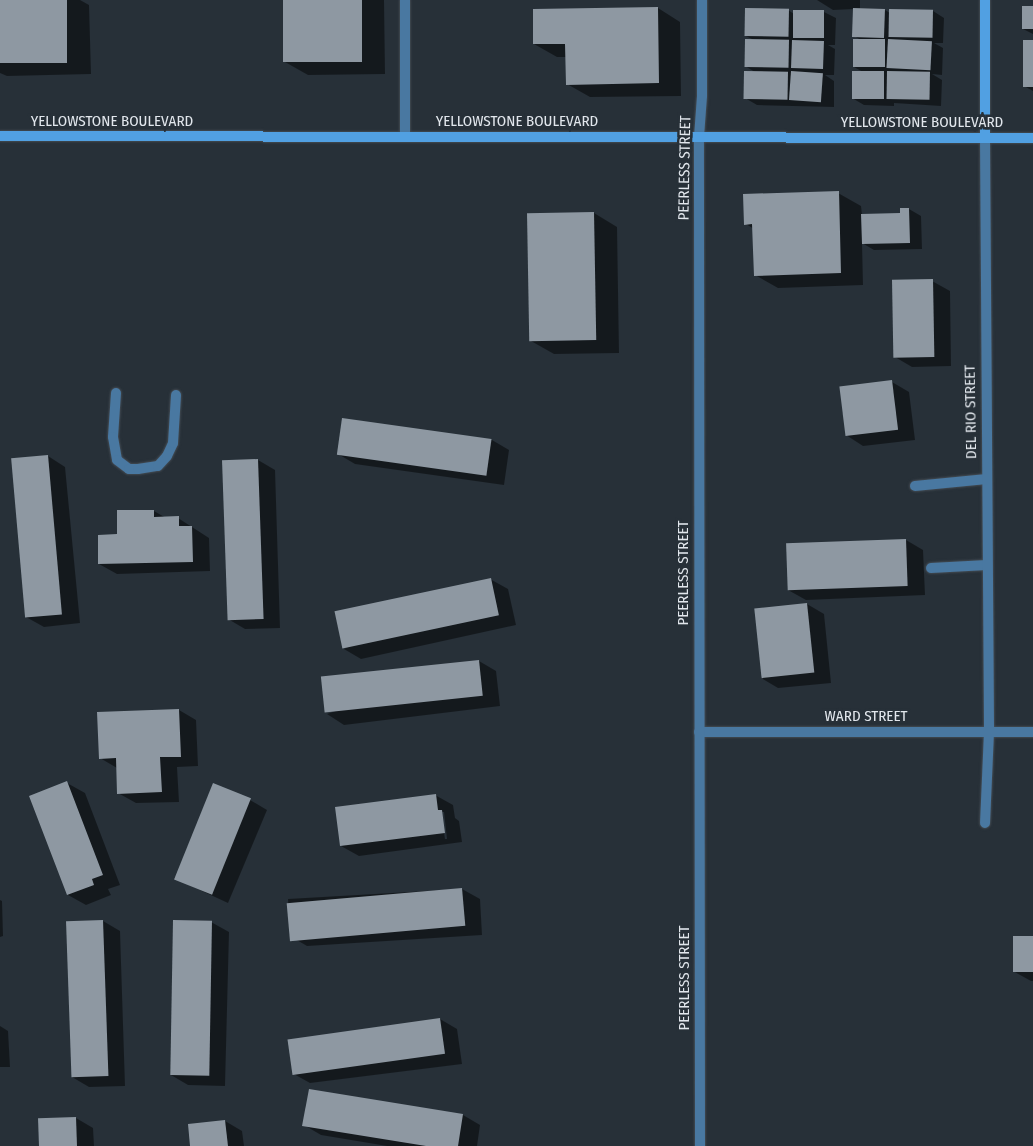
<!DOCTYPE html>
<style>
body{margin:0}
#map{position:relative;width:1033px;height:1146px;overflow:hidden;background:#273038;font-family:"Fira Sans Condensed",sans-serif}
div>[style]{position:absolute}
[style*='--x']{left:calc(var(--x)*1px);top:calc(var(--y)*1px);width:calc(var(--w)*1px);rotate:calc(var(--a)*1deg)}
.shadow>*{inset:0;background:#0007}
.building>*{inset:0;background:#8e98a2;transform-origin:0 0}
.roads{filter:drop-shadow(0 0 1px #454d55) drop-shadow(0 0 1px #454d55)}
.lane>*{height:10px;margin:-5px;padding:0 5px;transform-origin:5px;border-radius:5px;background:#4978a1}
.street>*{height:10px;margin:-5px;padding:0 5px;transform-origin:5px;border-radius:5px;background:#4978a1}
.secondary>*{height:10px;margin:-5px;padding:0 5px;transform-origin:5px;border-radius:5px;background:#51a0e2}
span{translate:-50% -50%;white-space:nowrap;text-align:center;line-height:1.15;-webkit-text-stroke:5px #273038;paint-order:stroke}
.street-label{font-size:15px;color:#e2e7ed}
</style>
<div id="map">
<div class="shadow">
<i style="clip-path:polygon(0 0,80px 0,89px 5px,91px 74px,7px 76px,0 73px)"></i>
<i style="clip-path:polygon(284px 0,384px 0,385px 74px,308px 75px,285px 62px)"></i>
<i style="clip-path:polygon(817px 0,860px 0,860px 10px,885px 10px,890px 13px,933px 11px,944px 18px,943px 43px,934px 43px,943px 48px,942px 75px,932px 74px,942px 80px,941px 106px,894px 103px,894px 106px,864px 105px,852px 98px,863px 72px,854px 67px,861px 40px,854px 36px,854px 9px,833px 10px)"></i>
<i style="clip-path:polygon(658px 8px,680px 22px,681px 96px,590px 97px,567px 84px,567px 57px,557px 57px,534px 44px)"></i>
<i style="clip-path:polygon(1033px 8px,1033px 34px,1023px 29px)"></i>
<i style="clip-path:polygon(788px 10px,794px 14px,794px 11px,824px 12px,836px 18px,835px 45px,828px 45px,835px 49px,834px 75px,825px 75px,834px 81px,834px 107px,757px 105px,745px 98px,755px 72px,745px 66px,754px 40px,746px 36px)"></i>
<i style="clip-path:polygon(1033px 42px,1033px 91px,1024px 86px)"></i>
<i style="clip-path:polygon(838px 193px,861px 206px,862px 215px,901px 214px,901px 210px,909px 209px,921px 216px,922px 249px,874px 250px,862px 243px,863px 285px,778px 288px,755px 275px,754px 229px,746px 224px)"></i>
<i style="clip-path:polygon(594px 213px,617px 227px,619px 353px,554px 354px,531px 341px)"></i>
<i style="clip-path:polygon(932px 281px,950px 291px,951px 366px,912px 367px,895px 357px)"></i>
<i style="clip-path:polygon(892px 382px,909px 392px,915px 440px,863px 446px,846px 435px)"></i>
<i style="clip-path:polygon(492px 440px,509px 450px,504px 485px,355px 464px,338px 454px)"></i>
<i style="clip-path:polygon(48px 456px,65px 467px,80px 623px,44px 627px,26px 617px)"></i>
<i style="clip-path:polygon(258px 460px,275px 470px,280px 628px,245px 629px,228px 619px)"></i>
<i style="clip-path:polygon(154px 511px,166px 518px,178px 518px,209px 538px,210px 571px,117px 574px,99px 564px,119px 535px)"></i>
<i style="clip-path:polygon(906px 540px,923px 550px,925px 595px,806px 600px,788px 590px)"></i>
<i style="clip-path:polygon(490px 579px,508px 589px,516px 625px,361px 659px,344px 649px)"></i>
<i style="clip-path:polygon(807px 604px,824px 614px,831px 683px,778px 688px,761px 678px)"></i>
<i style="clip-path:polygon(479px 661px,496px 671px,500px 706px,344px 725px,327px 714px)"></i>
<i style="clip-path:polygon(179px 710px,196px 720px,198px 766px,177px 767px,179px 802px,136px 803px,118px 793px,117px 768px,100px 758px)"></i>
<i style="clip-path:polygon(67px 783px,85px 793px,120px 885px,108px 889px,111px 895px,86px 905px,68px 895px,31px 797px)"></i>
<i style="clip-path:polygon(evenodd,435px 795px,453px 805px,455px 818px,459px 821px,462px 842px,359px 856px,341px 846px,435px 795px,441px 812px,444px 812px,447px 839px,445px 839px,441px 812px)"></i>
<i style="clip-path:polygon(250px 800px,267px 810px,228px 903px,174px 878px)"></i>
<i style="clip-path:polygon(462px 889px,480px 899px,482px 935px,307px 946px,290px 936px,288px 899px)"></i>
<i style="clip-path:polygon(0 900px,2px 901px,3px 936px,0 937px)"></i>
<i style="clip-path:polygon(103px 921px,120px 931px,125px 1086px,89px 1087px,72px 1077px)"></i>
<i style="clip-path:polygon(211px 922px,229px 932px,225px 1086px,188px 1085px,171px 1075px)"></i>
<i style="clip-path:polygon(1033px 938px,1033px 981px,1031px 981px,1013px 971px)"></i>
<i style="clip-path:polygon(440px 1019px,457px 1029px,462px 1064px,310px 1083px,292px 1073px)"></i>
<i style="clip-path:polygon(0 1026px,8px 1031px,10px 1067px,0 1067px)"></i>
<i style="clip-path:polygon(463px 1115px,480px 1125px,477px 1146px,387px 1146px,321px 1135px,304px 1125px)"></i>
<i style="clip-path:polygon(76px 1118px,93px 1128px,94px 1146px,41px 1146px)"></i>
<i style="clip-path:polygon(225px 1121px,242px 1131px,244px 1146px,191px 1146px)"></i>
</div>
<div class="building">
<i style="left:0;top:0;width:67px;height:63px"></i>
<i style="left:283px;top:0;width:79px;height:62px"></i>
<i style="left:1033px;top:6px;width:23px;height:11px;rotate:90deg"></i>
<i style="clip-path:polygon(658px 7px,659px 83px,566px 85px,565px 44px,533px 44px,533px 9px)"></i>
<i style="left:745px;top:8px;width:44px;height:28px;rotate:1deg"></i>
<i style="left:853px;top:8px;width:32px;height:29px;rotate:2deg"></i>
<i style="left:889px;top:9px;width:44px;height:28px;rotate:1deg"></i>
<i style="left:793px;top:10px;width:31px;height:28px"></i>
<i style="left:745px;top:39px;width:44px;height:28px;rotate:1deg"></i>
<i style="left:853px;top:39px;width:32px;height:28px"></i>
<i style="left:888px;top:39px;width:44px;height:29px;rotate:3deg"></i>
<i style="left:792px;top:40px;width:32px;height:28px;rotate:2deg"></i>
<i style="left:1033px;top:40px;width:47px;height:10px;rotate:90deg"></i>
<i style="left:744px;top:71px;width:44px;height:28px;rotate:1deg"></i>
<i style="left:791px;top:71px;width:32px;height:29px;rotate:4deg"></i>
<i style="left:852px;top:71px;width:32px;height:28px"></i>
<i style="left:887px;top:71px;width:43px;height:28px;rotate:1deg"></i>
<i style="clip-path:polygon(839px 191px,841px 273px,754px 276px,752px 224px,744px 225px,743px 194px)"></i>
<i style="clip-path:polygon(900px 208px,909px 208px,910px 243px,862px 244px,861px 214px,900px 213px)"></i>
<i style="left:594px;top:212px;width:128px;height:67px;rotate:89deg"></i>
<i style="left:933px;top:279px;width:78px;height:41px;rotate:89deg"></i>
<i style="left:892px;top:380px;width:50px;height:53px;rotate:83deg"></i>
<i style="left:342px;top:418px;width:151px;height:37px;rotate:8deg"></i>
<i style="left:48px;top:455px;width:160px;height:37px;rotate:85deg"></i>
<i style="left:258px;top:459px;width:160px;height:36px;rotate:88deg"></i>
<i style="clip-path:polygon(117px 510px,154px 510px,154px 517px,179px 516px,179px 526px,192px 526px,193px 562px,98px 564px,98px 535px,117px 534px)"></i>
<i style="left:906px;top:539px;width:47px;height:120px;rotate:88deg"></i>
<i style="left:491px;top:578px;width:38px;height:160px;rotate:78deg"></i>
<i style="left:807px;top:603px;width:70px;height:53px;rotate:84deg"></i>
<i style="left:479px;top:660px;width:36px;height:159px;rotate:84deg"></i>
<i style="clip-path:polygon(179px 709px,181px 757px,160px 757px,162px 792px,117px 794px,116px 758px,99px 759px,97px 712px)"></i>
<i style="clip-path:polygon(67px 781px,103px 875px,92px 879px,94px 885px,67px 895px,29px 796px)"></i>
<i style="left:213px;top:783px;width:41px;height:104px;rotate:22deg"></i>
<i style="clip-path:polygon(436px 794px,438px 810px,442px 810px,445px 833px,340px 846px,335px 807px)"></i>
<i style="left:462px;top:888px;width:38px;height:176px;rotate:85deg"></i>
<i style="left:103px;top:920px;width:156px;height:37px;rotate:88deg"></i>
<i style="left:173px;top:920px;width:39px;height:155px;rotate:1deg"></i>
<i style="left:1013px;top:936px;width:20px;height:36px"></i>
<i style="left:440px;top:1018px;width:36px;height:154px;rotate:82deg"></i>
<i style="clip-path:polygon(309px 1089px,463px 1114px,458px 1146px,426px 1146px,302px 1126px)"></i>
<i style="left:76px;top:1117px;width:29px;height:38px;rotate:88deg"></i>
<i style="clip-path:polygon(225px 1120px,228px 1146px,190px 1146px,188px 1124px)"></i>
</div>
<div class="roads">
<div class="lane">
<i style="--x:116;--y:393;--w:44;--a:93.9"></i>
<i style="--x:113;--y:437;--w:23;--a:80"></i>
<i style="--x:117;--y:460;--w:15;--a:37"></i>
<i style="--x:129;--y:469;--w:9;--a:0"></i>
<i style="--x:138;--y:469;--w:20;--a:-9"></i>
<i style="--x:158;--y:466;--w:13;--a:-48"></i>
<i style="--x:167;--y:456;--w:14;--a:-65"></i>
<i style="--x:173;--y:443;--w:48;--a:-86.4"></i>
<i style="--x:915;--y:486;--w:72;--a:-5.6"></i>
<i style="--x:931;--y:568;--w:56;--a:-3.1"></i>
</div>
<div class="street">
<i style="--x:405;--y:137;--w:137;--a:-90"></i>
<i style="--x:985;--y:138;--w:594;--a:89.61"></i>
<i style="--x:989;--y:732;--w:91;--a:92.5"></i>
<i style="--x:699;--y:732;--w:334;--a:0"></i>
<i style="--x:700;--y:1146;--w:1009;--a:-90.06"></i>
<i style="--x:699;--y:137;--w:41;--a:-85.8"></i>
<i style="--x:702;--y:96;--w:96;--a:-90"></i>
</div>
<div class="secondary">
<i style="--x:985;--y:0;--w:138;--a:90"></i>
<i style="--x:0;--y:136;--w:1033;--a:0.11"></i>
</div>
</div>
<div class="street-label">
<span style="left:112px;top:122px">YELLOWSTONE BOULEVARD</span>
<span style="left:517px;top:122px">YELLOWSTONE BOULEVARD</span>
<span style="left:922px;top:123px">YELLOWSTONE BOULEVARD</span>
<span style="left:685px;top:168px;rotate:-89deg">PEERLESS STREET</span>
<span style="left:971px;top:412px;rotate:-91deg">DEL RIO STREET</span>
<span style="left:684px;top:573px;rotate:-90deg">PEERLESS STREET</span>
<span style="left:866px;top:717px">WARD STREET</span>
<span style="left:685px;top:978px;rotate:-90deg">PEERLESS STREET</span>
</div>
</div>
